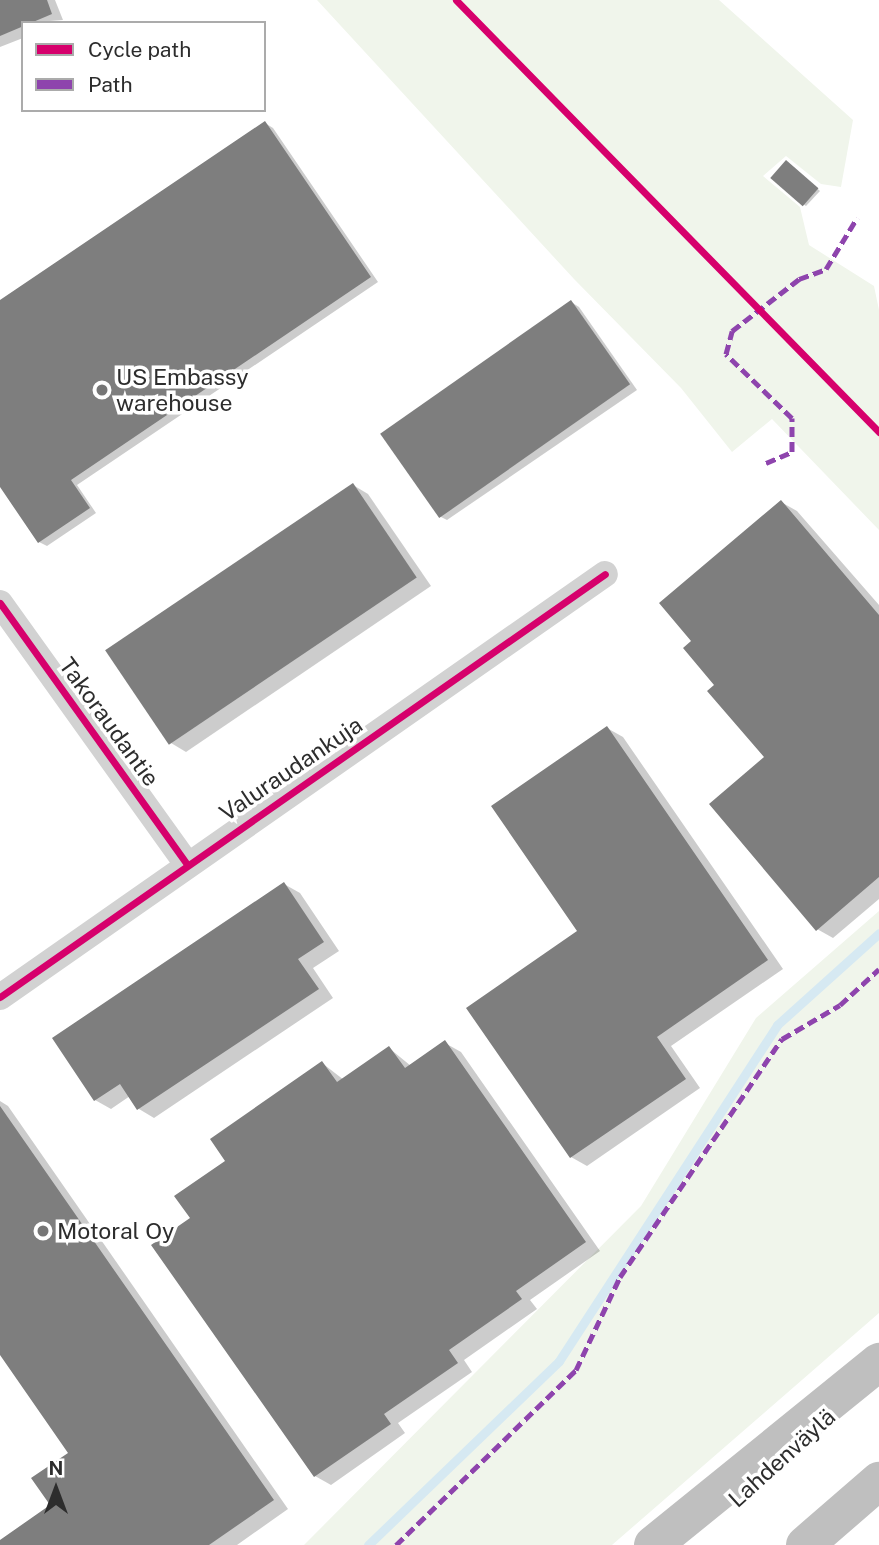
<!DOCTYPE html>
<meta charset="utf-8">
<style>
body{margin:0}
#map{position:relative;width:879px;height:1545px;overflow:hidden;background:#fff;font-family:"Public Sans",sans-serif}
div>[style]{position:absolute}
[style*='--x']{left:calc(var(--x)*1px);top:calc(var(--y)*1px);width:calc(var(--w)*1px);rotate:calc(var(--a)*1deg)}
.green>*{inset:0;background:#f0f5eb}
.shadow>*{inset:0;background:#0003}
.stream>*{height:9px;margin:-4.5px;padding:0 4.5px;transform-origin:4.5px;border-radius:4.5px;background:#d6e9f2}
.building>*{inset:0;background:#7e7e7e;transform-origin:0 0}
.minor>*{height:26px;margin:-13px;padding:0 13px;transform-origin:13px;border-radius:13px;background:#d2d2d2}
.motorway>*{height:38px;margin:-19px;padding:0 19px;transform-origin:19px;border-radius:19px;background:#bfbfbf}
.quiet>*{height:5px;margin-top:-2.5px;transform-origin:0;background:repeating-linear-gradient(90deg,#8e44ad 0 10px,transparent 0 15px)}
.cycleway>*{height:7px;margin:-3.5px;padding:0 3.5px;transform-origin:3.5px;border-radius:3.5px;background:#d6006c}
.dots>*{width:19px;height:19px;translate:-50% -50%;box-sizing:border-box;border:4px solid #fff;border-radius:50%}
span{translate:-50% -50%;white-space:nowrap;text-align:center;line-height:1.15;-webkit-text-stroke:7px #fff;paint-order:stroke}
.poi-label{font-size:23px;color:#2d2d2d}
.left{translate:0 -50%;text-align:left}
.street-label{font-size:23px;color:#2d2d2d}
.legend{position:absolute;left:21px;top:21px;width:245px;height:91px;box-sizing:border-box;background:#fff;border:2px solid #ababab;margin:0;padding:9px 12px;list-style:none;font-size:21px;color:#2d2d2d}
.legend li{display:flex;align-items:center;gap:14px;height:35px}
.legend b{width:35px;border:2px solid #ababab}
.north{position:absolute;left:21px;top:1454px;width:70px;height:70px;-webkit-text-stroke:5px #fff;paint-order:stroke;rotate:0deg;font-size:19px;font-weight:700;line-height:28px;text-align:center;color:#2d2d2d}
.north::after{content:'';display:block;margin:auto;width:24px;height:32px;background:#2d2d2d;clip-path:polygon(50% 0,100% 100%,50% 72%,0 100%)}
</style>
<div id="map">
<div class="green">
<i style="clip-path:polygon(317px 0,719px 0,853px 120px,841px 187px,821px 184px,786px 156px,763px 176px,800px 207px,809px 245px,874px 286px,879px 310px,879px 530px,772px 419px,732px 452px,681px 388px,574px 279px)"></i>
<i style="clip-path:polygon(879px 911px,879px 1313px,612px 1545px,304px 1545px,641px 1206px,756px 1018px)"></i>
</div>
<div class="shadow">
<i style="clip-path:polygon(0 0,55px 0,63px 20px,23px 23px,23px 38px,0 47px)"></i>
<i style="clip-path:polygon(265px 123px,273px 128px,378px 282px,77px 485px,96px 513px,47px 546px,39px 542px,0 484px,0 302px)"></i>
<i style="clip-path:polygon(790px 164px,820px 191px,806px 206px,803px 204px)"></i>
<i style="clip-path:polygon(571px 302px,579px 307px,637px 390px,447px 520px,439px 516px)"></i>
<i style="clip-path:polygon(353px 485px,368px 494px,431px 586px,186px 752px,171px 743px)"></i>
<i style="clip-path:polygon(781px 502px,797px 511px,879px 605px,879px 899px,833px 938px,817px 929px,766px 758px,717px 685px,694px 641px)"></i>
<i style="clip-path:polygon(607px 728px,623px 737px,783px 969px,671px 1046px,700px 1088px,587px 1166px,571px 1157px)"></i>
<i style="clip-path:polygon(284px 884px,300px 893px,339px 951px,313px 968px,333px 998px,154px 1118px,139px 1109px,130px 1096px,111px 1109px,95px 1100px)"></i>
<i style="clip-path:polygon(445px 1043px,461px 1052px,600px 1251px,530px 1300px,537px 1309px,464px 1360px,472px 1372px,398px 1423px,405px 1433px,331px 1485px,315px 1476px,192px 1218px,227px 1161px,322px 1063px,344px 1080px,389px 1048px,411px 1066px)"></i>
<i style="clip-path:polygon(0 1101px,8px 1106px,288px 1509px,237px 1545px,0 1545px,52px 1506px,70px 1453px,0 1352px)"></i>
</div>
<div class="stream">
<i style="--x:368;--y:1545;--w:265;--a:-43.9"></i>
<i style="--x:559;--y:1361;--w:401;--a:-57"></i>
<i style="--x:777;--y:1025;--w:137;--a:-42"></i>
</div>
<div class="building">
<i style="clip-path:polygon(0 0,47px 0,52px 14px,0 36px)"></i>
<i style="clip-path:polygon(265px 121px,371px 277px,71px 480px,90px 508px,38px 543px,0 487px,0 300px)"></i>
<i style="left:786px;top:160px;width:43px;height:24px;rotate:41deg"></i>
<i style="left:571px;top:300px;width:103px;height:233px;rotate:55deg"></i>
<i style="left:353px;top:483px;width:114px;height:299px;rotate:56deg"></i>
<i style="clip-path:polygon(781px 500px,879px 615px,879px 877px,816px 931px,709px 804px,764px 757px,707px 691px,714px 685px,683px 648px,691px 641px,659px 603px)"></i>
<i style="clip-path:polygon(607px 726px,768px 960px,657px 1037px,686px 1079px,570px 1158px,466px 1008px,577px 931px,491px 806px)"></i>
<i style="clip-path:polygon(284px 882px,324px 942px,298px 959px,319px 989px,137px 1110px,120px 1084px,94px 1101px,52px 1038px)"></i>
<i style="clip-path:polygon(445px 1040px,586px 1242px,516px 1291px,522px 1299px,449px 1350px,458px 1363px,384px 1414px,391px 1424px,314px 1477px,151px 1245px,190px 1218px,174px 1196px,225px 1161px,210px 1139px,322px 1061px,337px 1082px,389px 1046px,405px 1068px)"></i>
<i style="clip-path:polygon(0 1106px,274px 1500px,209px 1545px,0 1545px,0 1540px,50px 1505px,31px 1478px,68px 1453px,0 1355px)"></i>
</div>
<div class="minor">
<i style="--x:0;--y:603;--w:320;--a:54.4"></i>
<i style="--x:0;--y:997;--w:738;--a:-34.96"></i>
</div>
<div class="motorway">
<i style="--x:653;--y:1545;--w:291;--a:-39"></i>
<i style="--x:805;--y:1545;--w:98;--a:-40.9"></i>
</div>
<div class="quiet">
<i style="--x:766;--y:463;--w:28;--a:-23"></i>
<i style="--x:792;--y:452;--w:34;--a:-90"></i>
<i style="--x:792;--y:418;--w:92;--a:-135.9"></i>
<i style="--x:726;--y:354;--w:24;--a:-75"></i>
<i style="--x:732;--y:331;--w:85;--a:-37.8"></i>
<i style="--x:799;--y:279;--w:29;--a:-20"></i>
<i style="--x:826;--y:269;--w:60;--a:-58.7"></i>
<i style="--x:396;--y:1545;--w:251;--a:-44.2"></i>
<i style="--x:576;--y:1370;--w:103;--a:-64.7"></i>
<i style="--x:620;--y:1277;--w:288;--a:-55.8"></i>
<i style="--x:782;--y:1039;--w:67;--a:-30.4"></i>
<i style="--x:840;--y:1005;--w:53;--a:-42.7"></i>
</div>
<div class="cycleway">
<i style="--x:456;--y:0;--w:605;--a:45.6"></i>
<i style="--x:0;--y:603;--w:320;--a:54.4"></i>
<i style="--x:0;--y:997;--w:738;--a:-34.96"></i>
</div>
<div class="dots">
<i style="left:102px;top:390px;background:#767676"></i>
<i style="left:43px;top:1231px;background:#767676"></i>
</div>
<div class="poi-label">
<span class="left" style="left:116px;top:390px">US Embassy<br>warehouse</span>
<span class="left" style="left:57px;top:1231px">Motoral Oy</span>
</div>
<div class="street-label">
<span style="left:109px;top:722px;rotate:54deg">Takoraudantie</span>
<span style="left:291px;top:769px;rotate:-34deg">Valuraudankuja</span>
<span style="left:782px;top:1458px;rotate:-42deg">Lahdenväylä</span>
</div>
<ul class="legend">
<li><b style="height:9px;background:#d6006c"></b>Cycle path</li>
<li><b style="height:9px;background:#8e44ad"></b>Path</li>
</ul>
<div class="north">N</div>
</div>
